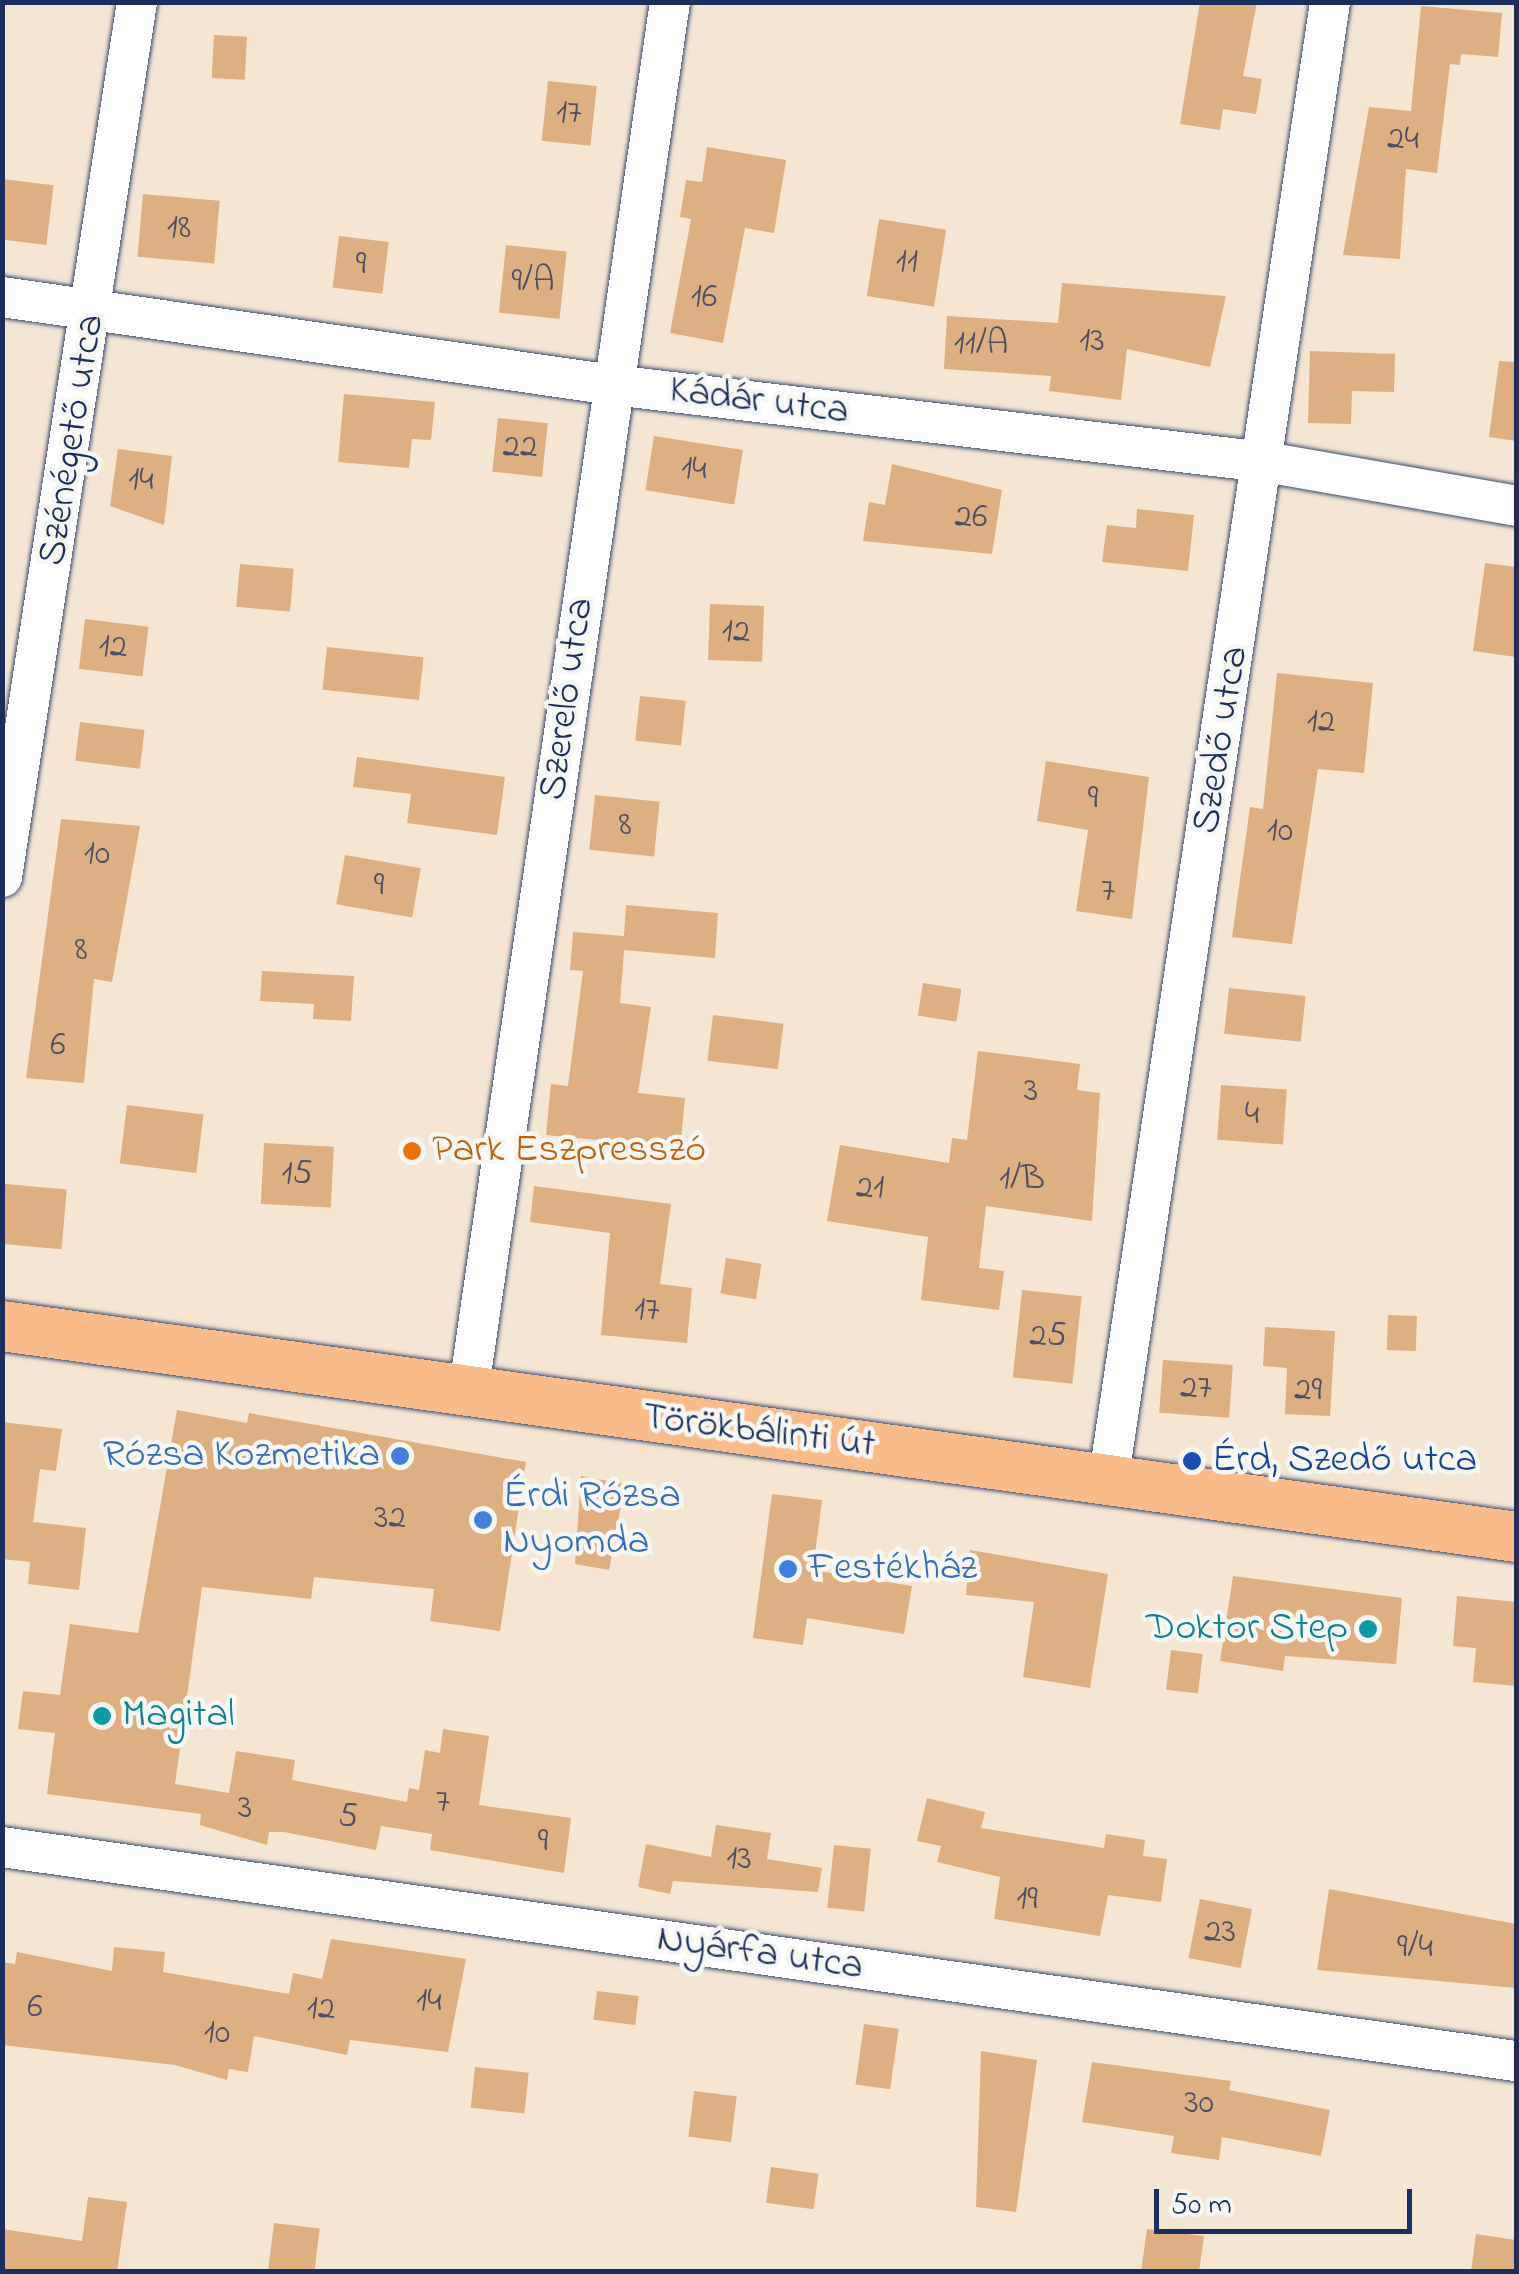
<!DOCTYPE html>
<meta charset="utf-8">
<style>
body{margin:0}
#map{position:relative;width:1519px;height:2274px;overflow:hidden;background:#f5e6d4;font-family:"Indie Flower",sans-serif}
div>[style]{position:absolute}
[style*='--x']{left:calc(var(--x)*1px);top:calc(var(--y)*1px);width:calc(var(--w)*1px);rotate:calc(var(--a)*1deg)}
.building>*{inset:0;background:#ddaf81;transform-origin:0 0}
.roads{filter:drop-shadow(0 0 2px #3c4a70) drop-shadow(0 0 2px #3c4a70)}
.minor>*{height:40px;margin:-20px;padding:0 20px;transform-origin:20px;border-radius:20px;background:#fff}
.major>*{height:50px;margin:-25px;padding:0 25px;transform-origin:25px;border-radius:25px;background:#fabb8b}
.dots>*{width:28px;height:28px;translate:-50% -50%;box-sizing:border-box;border:5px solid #f6f6f2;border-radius:50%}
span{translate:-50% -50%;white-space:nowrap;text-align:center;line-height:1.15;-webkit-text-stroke:9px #f6f6f2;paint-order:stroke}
.number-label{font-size:35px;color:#4c4f67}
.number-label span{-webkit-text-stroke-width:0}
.street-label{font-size:40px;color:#1b2f5e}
.food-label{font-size:40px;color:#c56008}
.left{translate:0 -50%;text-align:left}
.shop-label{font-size:40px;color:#366cbe}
.right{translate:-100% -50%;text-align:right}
.transit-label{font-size:40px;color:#164399}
.culture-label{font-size:40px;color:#0d838f}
.frame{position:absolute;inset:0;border:5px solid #1b2f5e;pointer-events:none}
.scale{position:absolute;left:1154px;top:2189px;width:258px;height:45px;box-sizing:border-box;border:5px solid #1b2f5e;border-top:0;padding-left:12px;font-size:30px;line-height:35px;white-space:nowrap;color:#1b2f5e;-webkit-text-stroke:8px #f6f6f2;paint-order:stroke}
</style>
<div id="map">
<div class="building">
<i style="clip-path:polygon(1200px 2px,1257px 2px,1243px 76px,1262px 79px,1256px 114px,1223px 109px,1220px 130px,1180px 124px)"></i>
<i style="clip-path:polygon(1421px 6px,1502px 13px,1498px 57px,1461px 54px,1460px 65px,1450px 64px,1437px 173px,1406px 169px,1400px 259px,1343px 255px,1369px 107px,1411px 111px)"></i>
<i style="left:214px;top:35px;width:33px;height:43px;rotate:3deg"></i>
<i style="left:548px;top:81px;width:49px;height:60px;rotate:6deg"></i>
<i style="clip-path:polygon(707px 147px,786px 160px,774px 233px,745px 228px,723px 343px,670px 333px,691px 219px,680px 217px,686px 180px,702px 182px)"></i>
<i style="left:2px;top:179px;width:52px;height:60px;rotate:7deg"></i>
<i style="left:143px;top:194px;width:77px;height:63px;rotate:5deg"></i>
<i style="left:879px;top:219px;width:68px;height:78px;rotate:9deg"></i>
<i style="left:339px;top:236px;width:50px;height:52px;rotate:7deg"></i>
<i style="left:506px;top:245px;width:61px;height:68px;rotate:6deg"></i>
<i style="clip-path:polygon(1062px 283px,1226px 296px,1210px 367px,1127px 349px,1121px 400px,1049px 391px,1051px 376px,944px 369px,947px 316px,1058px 323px)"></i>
<i style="clip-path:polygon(1310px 351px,1395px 354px,1394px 392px,1352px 391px,1351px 424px,1308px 423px)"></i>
<i style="clip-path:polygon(1499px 361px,1516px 362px,1516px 441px,1489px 437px)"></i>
<i style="clip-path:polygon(344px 394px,435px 402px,431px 440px,412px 439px,409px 468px,338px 462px)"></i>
<i style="left:498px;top:418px;width:50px;height:54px;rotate:6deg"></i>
<i style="left:654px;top:436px;width:90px;height:55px;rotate:9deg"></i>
<i style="clip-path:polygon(118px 449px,172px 456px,164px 525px,110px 506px)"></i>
<i style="clip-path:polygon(892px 464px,1002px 490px,992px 554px,863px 541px,869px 502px,885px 505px)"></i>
<i style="clip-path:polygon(1137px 509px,1194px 515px,1188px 571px,1102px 562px,1107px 525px,1136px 528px)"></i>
<i style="clip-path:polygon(1485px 563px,1516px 567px,1516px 657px,1473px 651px)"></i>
<i style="left:240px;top:564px;width:54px;height:43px;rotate:5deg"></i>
<i style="left:710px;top:604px;width:54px;height:56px;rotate:2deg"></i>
<i style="left:85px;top:619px;width:64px;height:50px;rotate:7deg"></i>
<i style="left:327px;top:647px;width:97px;height:43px;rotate:6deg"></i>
<i style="clip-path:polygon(1277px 673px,1373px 683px,1364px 773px,1318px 769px,1292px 944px,1232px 937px,1250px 807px,1263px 809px)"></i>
<i style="left:640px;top:696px;width:46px;height:45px;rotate:6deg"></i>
<i style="left:80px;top:722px;width:65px;height:39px;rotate:7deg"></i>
<i style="clip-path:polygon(357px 757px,505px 777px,497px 835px,407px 823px,411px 794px,353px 787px)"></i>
<i style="clip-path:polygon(1046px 761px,1149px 777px,1132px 919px,1076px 911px,1088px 830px,1037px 821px)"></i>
<i style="left:595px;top:795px;width:65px;height:55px;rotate:6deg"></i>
<i style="clip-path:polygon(61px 819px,140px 826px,112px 982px,94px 979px,84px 1083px,26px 1078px)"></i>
<i style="left:345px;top:855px;width:77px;height:50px;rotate:10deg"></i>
<i style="clip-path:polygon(626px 905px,718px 913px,715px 958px,624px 950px,620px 1003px,651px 1007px,638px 1093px,685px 1098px,680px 1148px,546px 1135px,551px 1084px,568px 1086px,583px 971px,570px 970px,573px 932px,624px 936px)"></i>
<i style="clip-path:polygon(262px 971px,354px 976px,351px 1021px,313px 1019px,314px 1004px,260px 1001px)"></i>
<i style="left:923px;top:983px;width:39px;height:33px;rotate:9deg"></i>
<i style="left:1229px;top:988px;width:77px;height:46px;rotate:6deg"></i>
<i style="left:713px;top:1015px;width:71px;height:46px;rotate:7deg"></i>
<i style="clip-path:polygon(978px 1051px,1080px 1064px,1077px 1090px,1100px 1093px,1092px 1221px,986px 1206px,979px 1268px,1004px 1271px,999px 1310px,921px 1300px,928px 1237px,827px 1221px,840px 1145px,949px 1163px,952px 1138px,967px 1140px)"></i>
<i style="left:1221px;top:1085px;width:66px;height:55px;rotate:4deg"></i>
<i style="left:127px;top:1105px;width:77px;height:59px;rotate:7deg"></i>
<i style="left:264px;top:1143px;width:70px;height:61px;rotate:3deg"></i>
<i style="left:5px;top:1184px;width:62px;height:60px;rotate:5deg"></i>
<i style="clip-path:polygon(534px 1186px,671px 1204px,660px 1284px,692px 1288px,687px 1343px,601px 1335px,610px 1233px,530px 1222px)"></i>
<i style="left:726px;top:1258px;width:36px;height:36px;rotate:9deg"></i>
<i style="left:1022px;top:1290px;width:60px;height:88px;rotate:6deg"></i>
<i style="left:1388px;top:1315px;width:29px;height:35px;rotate:2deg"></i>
<i style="clip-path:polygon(1265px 1327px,1335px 1331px,1330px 1416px,1285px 1414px,1287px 1368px,1263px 1366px)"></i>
<i style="left:1163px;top:1360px;width:70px;height:53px;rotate:4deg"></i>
<i style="clip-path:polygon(177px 1410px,247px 1423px,249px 1413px,526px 1462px,500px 1631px,430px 1621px,434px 1589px,314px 1577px,311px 1599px,202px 1587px,175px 1784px,229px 1793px,236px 1751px,295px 1760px,292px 1780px,407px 1802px,409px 1788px,419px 1790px,425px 1750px,440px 1753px,443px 1729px,489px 1736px,479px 1805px,571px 1818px,564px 1873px,430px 1850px,432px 1834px,381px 1826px,376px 1850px,284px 1832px,269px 1832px,267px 1845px,200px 1825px,201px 1814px,47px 1794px,55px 1733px,18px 1729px,23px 1691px,60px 1695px,70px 1624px,138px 1633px)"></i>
<i style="clip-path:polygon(2px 1422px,62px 1429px,56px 1471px,40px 1469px,33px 1522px,86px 1528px,79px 1590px,28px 1584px,30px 1562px,2px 1559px)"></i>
<i style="clip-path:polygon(581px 1476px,625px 1484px,609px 1570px,575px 1564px)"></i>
<i style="clip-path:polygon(772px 1494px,822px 1500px,813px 1570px,912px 1586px,904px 1634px,807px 1618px,803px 1645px,753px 1638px)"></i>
<i style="clip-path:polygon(970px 1550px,1108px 1574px,1090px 1688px,1023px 1677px,1034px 1602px,966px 1595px)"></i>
<i style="clip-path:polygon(1233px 1576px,1402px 1598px,1396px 1664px,1285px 1656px,1283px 1671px,1220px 1661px)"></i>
<i style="clip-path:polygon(1457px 1596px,1516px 1602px,1516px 1686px,1473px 1682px,1476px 1648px,1453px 1646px)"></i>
<i style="left:1171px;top:1650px;width:32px;height:40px;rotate:7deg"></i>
<i style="clip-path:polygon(927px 1798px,985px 1812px,981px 1828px,1104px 1848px,1106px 1834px,1145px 1840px,1143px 1856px,1167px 1859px,1161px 1902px,1108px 1895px,1100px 1936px,994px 1919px,1000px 1877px,937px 1862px,941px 1846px,917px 1841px)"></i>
<i style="clip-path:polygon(716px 1825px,771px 1833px,767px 1859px,822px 1868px,818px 1892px,673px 1881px,670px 1894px,638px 1887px,646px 1844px,711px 1857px)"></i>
<i style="left:834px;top:1845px;width:37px;height:63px;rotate:6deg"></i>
<i style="clip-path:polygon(1329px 1889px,1516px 1924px,1516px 1988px,1317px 1970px)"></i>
<i style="left:1200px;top:1899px;width:53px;height:60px;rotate:11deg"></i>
<i style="clip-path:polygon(331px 1939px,466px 1959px,448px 2052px,350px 2040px,347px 2055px,254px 2036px,248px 2072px,229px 2069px,227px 2080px,175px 2065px,2px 2045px,2px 1962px,15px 1964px,17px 1952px,112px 1971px,114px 1947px,165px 1952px,163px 1972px,289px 1994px,293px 1973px,322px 1979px)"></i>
<i style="left:597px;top:1991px;width:42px;height:29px;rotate:7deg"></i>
<i style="left:864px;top:2024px;width:35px;height:61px;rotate:8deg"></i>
<i style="clip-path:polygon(981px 2051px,1037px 2060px,1016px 2212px,976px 2207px)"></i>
<i style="clip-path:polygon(1092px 2062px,1231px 2081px,1229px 2090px,1330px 2110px,1321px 2156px,1222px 2137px,1219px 2160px,1171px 2153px,1174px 2136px,1082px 2122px)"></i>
<i style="left:475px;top:2067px;width:54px;height:41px;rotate:6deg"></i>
<i style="left:694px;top:2091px;width:43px;height:46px;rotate:7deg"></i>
<i style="left:771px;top:2167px;width:48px;height:36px;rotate:8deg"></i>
<i style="clip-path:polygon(88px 2197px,127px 2202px,117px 2272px,2px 2272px,2px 2229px,82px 2241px)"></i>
<i style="left:274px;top:2223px;width:46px;height:49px;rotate:7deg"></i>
<i style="clip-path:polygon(1147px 2229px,1204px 2236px,1199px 2272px,1141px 2272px)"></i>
<i style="clip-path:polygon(1476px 2234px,1516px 2240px,1516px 2270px,1471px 2272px)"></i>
</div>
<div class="roads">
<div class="minor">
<i style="--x:2;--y:297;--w:617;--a:8.2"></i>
<i style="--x:613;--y:385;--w:657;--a:6.74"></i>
<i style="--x:1265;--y:462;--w:255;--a:9.9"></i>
<i style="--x:2;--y:877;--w:885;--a:-81.23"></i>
<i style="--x:468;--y:1395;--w:1408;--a:-81.75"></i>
<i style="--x:1109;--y:1476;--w:1490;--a:-81.47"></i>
<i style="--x:2;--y:1847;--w:1529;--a:8.05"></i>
</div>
<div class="major">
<i style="--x:2;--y:1326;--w:1529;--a:7.93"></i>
</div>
</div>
<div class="dots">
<i style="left:412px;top:1151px;background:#e8710a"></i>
<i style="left:400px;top:1456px;background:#3f7fe0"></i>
<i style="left:1192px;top:1461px;background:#1a4fb4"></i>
<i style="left:483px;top:1520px;background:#3f7fe0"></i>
<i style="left:788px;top:1569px;background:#3f7fe0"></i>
<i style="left:1368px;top:1629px;background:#0f9aa8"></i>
<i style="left:102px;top:1716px;background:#0f9aa8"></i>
</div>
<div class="number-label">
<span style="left:569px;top:114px">17</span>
<span style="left:1403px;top:140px">24</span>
<span style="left:179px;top:229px">18</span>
<span style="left:907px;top:263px">11</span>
<span style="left:361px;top:265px">9</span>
<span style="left:533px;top:282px">9/A</span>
<span style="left:704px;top:298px">16</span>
<span style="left:1092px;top:342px">13</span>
<span style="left:981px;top:345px">11/A</span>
<span style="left:520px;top:448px">22</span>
<span style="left:694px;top:470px">14</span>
<span style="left:141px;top:481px">14</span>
<span style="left:971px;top:518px">26</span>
<span style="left:736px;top:633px">12</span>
<span style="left:113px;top:648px">12</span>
<span style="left:1321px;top:723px">12</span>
<span style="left:1093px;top:799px">9</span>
<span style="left:625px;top:826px">8</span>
<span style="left:1280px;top:832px">10</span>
<span style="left:97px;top:855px">10</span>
<span style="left:379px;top:886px">9</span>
<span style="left:1108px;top:892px">7</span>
<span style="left:81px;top:951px">8</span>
<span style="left:58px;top:1046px">6</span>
<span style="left:1031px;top:1092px">3</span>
<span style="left:1252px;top:1115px">4</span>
<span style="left:297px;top:1175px">15</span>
<span style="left:1022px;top:1180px">1/B</span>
<span style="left:870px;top:1189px">21</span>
<span style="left:647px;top:1311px">17</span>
<span style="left:1048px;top:1337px">25</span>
<span style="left:1196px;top:1389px">27</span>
<span style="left:1308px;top:1391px">29</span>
<span style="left:390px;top:1519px">32</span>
<span style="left:443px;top:1803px">7</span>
<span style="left:245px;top:1809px">3</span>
<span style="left:348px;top:1818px">5</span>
<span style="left:543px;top:1842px">9</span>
<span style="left:739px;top:1860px">13</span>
<span style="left:1027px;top:1900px">19</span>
<span style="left:1220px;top:1933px">23</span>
<span style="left:1415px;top:1948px">9/4</span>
<span style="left:429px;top:2002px">14</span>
<span style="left:35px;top:2008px">6</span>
<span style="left:321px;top:2010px">12</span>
<span style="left:217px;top:2034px">10</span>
<span style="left:1199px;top:2104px">30</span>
</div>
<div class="street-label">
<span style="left:759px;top:402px;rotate:7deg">Kádár utca</span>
<span style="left:73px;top:440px;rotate:-81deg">Szénégető utca</span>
<span style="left:568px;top:699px;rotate:-82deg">Szerelő utca</span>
<span style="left:1222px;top:740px;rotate:-81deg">Szedő utca</span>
<span style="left:759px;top:1432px;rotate:7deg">Törökbálinti út</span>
<span style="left:760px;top:1954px;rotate:8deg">Nyárfa utca</span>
</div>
<div class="food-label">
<span class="left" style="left:432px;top:1151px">Park Eszpresszó</span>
</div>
<div class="shop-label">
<span class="right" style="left:380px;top:1456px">Rózsa Kozmetika</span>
<span class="left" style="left:503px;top:1520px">Érdi Rózsa<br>Nyomda</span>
<span class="left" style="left:808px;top:1569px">Festékház</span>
</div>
<div class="transit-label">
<span class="left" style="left:1212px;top:1461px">Érd, Szedő utca</span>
</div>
<div class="culture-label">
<span class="right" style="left:1348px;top:1629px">Doktor Step</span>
<span class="left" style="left:122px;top:1716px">Magital</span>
</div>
<div class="frame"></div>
<div class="scale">50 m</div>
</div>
